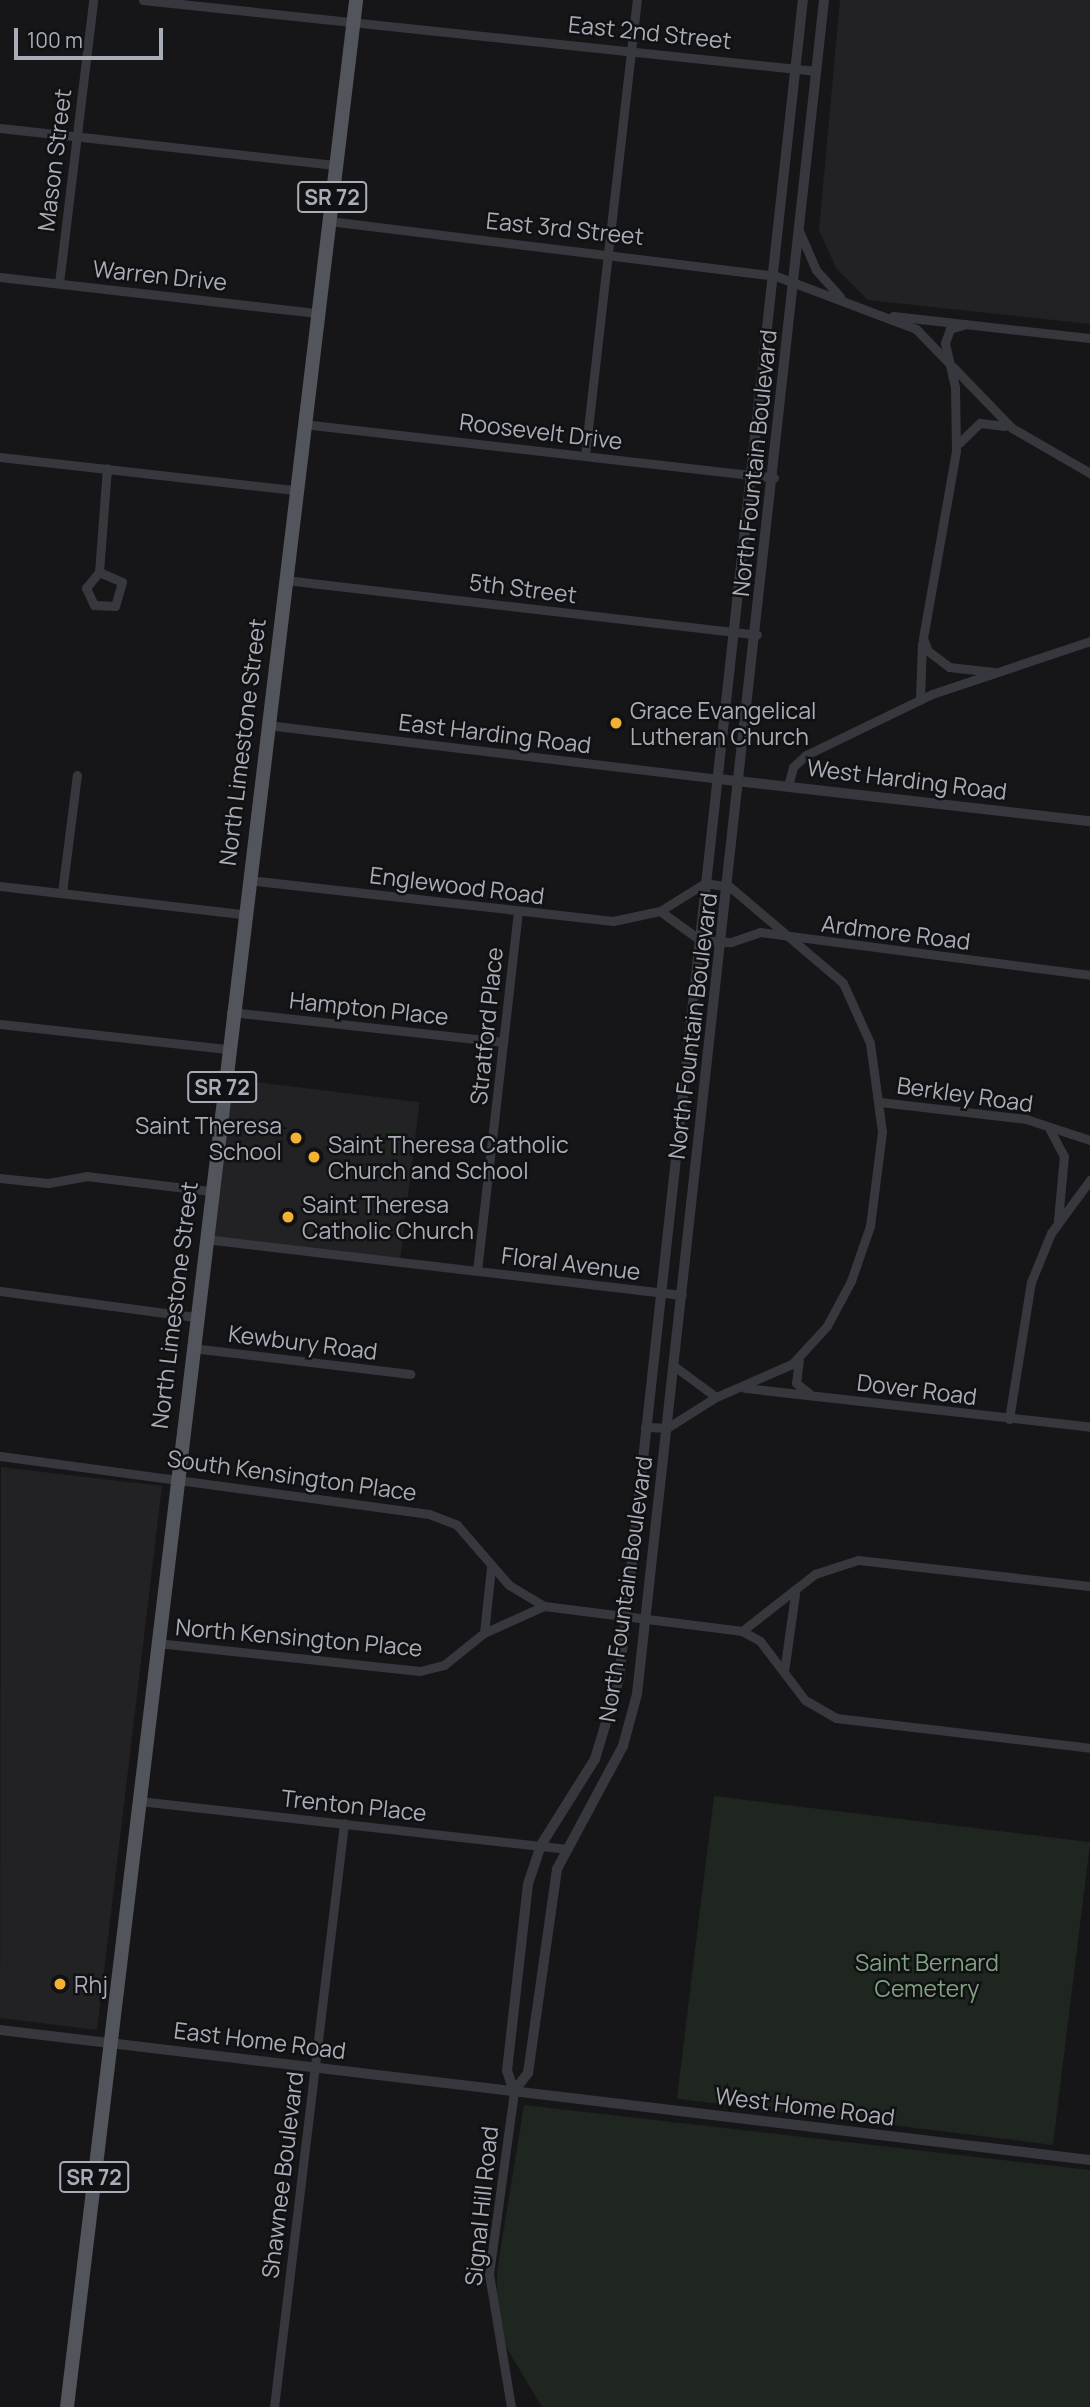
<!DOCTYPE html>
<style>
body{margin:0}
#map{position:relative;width:1090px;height:2407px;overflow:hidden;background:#161618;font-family:Manrope,sans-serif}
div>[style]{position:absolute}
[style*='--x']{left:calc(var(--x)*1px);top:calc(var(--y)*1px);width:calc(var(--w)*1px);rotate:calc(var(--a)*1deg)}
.built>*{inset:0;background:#222225;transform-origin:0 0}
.green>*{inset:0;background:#1e261f;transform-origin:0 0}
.round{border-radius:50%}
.minor>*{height:9px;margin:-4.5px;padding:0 4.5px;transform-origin:4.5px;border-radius:4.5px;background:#37383d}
.tertiary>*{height:10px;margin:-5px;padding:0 5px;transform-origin:5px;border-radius:5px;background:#37383d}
.primary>*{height:14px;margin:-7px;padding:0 7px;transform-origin:7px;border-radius:7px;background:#53555c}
.dots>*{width:19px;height:19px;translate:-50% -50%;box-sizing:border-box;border:4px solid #111113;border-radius:50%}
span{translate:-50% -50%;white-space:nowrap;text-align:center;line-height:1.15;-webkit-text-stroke:5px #111113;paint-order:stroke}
.shield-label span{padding:2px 5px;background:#111113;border:2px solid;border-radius:5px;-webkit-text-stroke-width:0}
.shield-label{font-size:21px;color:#a8adb8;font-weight:700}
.street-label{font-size:23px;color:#a8adb8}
.poi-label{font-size:23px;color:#a8adb8}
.left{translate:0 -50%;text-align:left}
.right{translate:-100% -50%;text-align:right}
.park-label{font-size:23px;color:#7fa381}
.scale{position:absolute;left:14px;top:28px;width:149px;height:32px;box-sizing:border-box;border:4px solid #a8adb8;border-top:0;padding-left:9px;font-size:21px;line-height:24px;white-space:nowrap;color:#a8adb8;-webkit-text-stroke:5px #111113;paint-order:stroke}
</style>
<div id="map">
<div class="built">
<i style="clip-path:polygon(840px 0,1090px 0,1090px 324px,868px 300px,836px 268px,819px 230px)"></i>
<i style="left:223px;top:1078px;width:198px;height:162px;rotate:7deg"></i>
<i style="clip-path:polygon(1px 1467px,162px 1486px,97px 2030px,0 2018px)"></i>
</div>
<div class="green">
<i class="round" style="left:371px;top:1127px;width:32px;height:32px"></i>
<i style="left:714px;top:1796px;width:379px;height:305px;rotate:7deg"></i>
<i style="clip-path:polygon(524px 2105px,1090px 2170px,1090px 2407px,542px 2407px,505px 2345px,497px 2309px,497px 2271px)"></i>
</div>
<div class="minor">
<i style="--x:143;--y:0;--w:677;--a:6.02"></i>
<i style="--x:0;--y:128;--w:337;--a:6.3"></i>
<i style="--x:329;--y:221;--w:450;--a:7"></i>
<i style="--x:776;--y:276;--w:150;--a:20.7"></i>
<i style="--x:916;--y:329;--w:138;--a:45.9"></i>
<i style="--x:1012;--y:428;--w:90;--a:30"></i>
<i style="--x:800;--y:233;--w:40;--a:66.6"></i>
<i style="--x:816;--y:270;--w:36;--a:48"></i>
<i style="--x:0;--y:277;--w:319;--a:6.5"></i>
<i style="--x:59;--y:283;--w:285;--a:-83.1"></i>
<i style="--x:893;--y:316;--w:198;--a:6.4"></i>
<i style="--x:966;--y:324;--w:17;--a:163"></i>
<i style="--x:950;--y:329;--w:15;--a:110"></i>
<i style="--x:945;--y:343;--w:45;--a:77.2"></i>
<i style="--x:955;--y:387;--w:64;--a:89.1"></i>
<i style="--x:956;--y:451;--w:190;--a:100"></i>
<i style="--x:923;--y:638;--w:14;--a:69"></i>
<i style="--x:928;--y:651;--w:26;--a:37"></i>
<i style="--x:949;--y:667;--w:45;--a:6.3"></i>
<i style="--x:303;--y:424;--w:474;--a:6.5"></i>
<i style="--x:959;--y:443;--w:29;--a:-44"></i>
<i style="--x:980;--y:423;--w:25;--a:7"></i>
<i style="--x:585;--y:455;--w:458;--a:-83.5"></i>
<i style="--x:0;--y:457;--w:297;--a:6.4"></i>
<i style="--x:99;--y:572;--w:25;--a:23"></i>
<i style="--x:122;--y:582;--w:25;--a:106"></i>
<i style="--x:115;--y:606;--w:21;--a:-177"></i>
<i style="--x:94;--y:605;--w:19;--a:-115"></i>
<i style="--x:86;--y:588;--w:21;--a:-51"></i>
<i style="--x:99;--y:572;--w:104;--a:-85.6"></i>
<i style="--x:285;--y:580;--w:475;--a:6.6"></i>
<i style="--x:920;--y:700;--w:57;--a:-88"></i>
<i style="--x:267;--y:725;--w:455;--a:6.8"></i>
<i style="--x:788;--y:786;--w:20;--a:-75"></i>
<i style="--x:793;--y:767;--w:18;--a:-43"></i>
<i style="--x:806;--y:755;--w:140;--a:-25.8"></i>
<i style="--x:932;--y:694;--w:167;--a:-18.5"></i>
<i style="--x:248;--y:880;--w:367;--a:6.4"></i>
<i style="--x:613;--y:921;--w:48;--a:-12"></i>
<i style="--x:660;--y:911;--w:53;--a:-31.9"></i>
<i style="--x:705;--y:883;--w:25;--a:9"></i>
<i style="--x:730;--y:887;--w:148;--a:40.3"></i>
<i style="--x:843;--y:983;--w:66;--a:65.8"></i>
<i style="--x:870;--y:1043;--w:90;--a:82.3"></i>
<i style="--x:882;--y:1132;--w:95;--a:97.3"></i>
<i style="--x:870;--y:1226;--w:58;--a:109.1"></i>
<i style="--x:851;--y:1281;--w:51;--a:118.1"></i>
<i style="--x:827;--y:1326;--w:52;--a:132.6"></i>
<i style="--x:792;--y:1364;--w:83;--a:156.5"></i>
<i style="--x:716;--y:1397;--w:58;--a:147.7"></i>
<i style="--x:667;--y:1428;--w:22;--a:-177"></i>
<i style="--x:0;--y:886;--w:245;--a:6.6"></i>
<i style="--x:62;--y:893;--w:119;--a:-82.8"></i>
<i style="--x:660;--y:911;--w:49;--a:35.9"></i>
<i style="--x:700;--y:940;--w:31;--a:4"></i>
<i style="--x:731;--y:942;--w:31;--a:-19"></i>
<i style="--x:760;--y:932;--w:333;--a:7.4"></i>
<i style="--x:231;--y:1012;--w:274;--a:6.3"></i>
<i style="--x:0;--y:1024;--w:228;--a:6.3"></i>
<i style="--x:880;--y:1102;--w:147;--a:6.6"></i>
<i style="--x:1026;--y:1119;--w:67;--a:18.2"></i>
<i style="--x:1050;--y:1130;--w:30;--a:62"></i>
<i style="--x:1064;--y:1156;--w:64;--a:95.4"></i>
<i style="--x:0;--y:1178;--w:48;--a:5.9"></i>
<i style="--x:48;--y:1183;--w:39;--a:-10"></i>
<i style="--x:86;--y:1176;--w:125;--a:6.9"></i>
<i style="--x:205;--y:1239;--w:480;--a:6.7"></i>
<i style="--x:477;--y:1271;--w:362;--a:-83.5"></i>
<i style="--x:0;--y:1291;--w:197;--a:7.6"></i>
<i style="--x:192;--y:1348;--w:220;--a:6.8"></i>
<i style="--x:799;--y:1359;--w:24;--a:97"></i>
<i style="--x:796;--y:1383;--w:16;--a:38"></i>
<i style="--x:674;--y:1366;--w:52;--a:36.4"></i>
<i style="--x:745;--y:1388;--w:347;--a:6.4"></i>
<i style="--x:1009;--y:1419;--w:139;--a:-80.9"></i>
<i style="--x:1031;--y:1282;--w:53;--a:-67.8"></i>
<i style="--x:1051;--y:1233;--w:66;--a:-53.7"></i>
<i style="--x:0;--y:1456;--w:433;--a:7.7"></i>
<i style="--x:429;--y:1514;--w:30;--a:21"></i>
<i style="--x:457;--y:1525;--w:79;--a:49.1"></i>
<i style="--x:509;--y:1585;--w:41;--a:31"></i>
<i style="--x:544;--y:1606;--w:200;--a:7.2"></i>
<i style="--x:742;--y:1631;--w:21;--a:29"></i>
<i style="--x:760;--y:1641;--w:74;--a:52.7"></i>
<i style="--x:805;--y:1700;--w:36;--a:30"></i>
<i style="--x:836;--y:1718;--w:256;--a:6.7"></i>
<i style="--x:742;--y:1631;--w:93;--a:-38"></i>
<i style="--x:815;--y:1574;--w:45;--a:-18"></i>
<i style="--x:858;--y:1560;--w:233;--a:6.4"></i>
<i style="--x:484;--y:1633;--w:66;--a:-83.9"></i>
<i style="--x:157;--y:1643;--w:264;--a:6.1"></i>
<i style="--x:420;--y:1671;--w:25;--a:-14"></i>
<i style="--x:444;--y:1665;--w:51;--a:-38.7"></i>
<i style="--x:484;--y:1633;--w:66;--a:-24.2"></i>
<i style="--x:784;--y:1672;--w:79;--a:-82"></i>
<i style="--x:139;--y:1801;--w:429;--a:6.4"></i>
<i style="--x:274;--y:2407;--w:588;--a:-83.16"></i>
<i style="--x:511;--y:2407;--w:135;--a:-99.4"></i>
<i style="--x:489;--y:2274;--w:185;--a:-82.2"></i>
</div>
<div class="tertiary">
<i style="--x:719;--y:779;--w:373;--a:6.5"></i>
<i style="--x:0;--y:2030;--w:1098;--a:6.8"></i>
<i style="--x:514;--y:2091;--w:23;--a:-52"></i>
<i style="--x:528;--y:2073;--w:206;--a:-81.9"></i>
<i style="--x:557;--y:1869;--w:140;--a:-61.8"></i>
<i style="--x:623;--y:1746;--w:54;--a:-74.9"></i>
<i style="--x:637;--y:1694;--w:1704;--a:-83.7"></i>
<i style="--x:514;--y:2091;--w:21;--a:-109"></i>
<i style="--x:507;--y:2071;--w:188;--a:-83.6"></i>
<i style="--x:528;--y:1884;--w:41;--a:-71.6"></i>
<i style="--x:541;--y:1845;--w:102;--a:-57.9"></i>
<i style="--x:595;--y:1759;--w:84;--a:-73.3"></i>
<i style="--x:619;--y:1679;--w:1689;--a:-83.75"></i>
</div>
<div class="primary">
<i style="--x:67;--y:2407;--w:2424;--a:-83.15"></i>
</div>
<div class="dots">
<i style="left:616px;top:723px;background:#f2b134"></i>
<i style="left:296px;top:1138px;background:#f2b134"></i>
<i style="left:314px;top:1157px;background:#f2b134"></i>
<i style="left:288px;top:1217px;background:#f2b134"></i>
<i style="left:60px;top:1984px;background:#f2b134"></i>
</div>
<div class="shield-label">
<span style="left:332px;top:197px">SR 72</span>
<span style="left:222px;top:1087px">SR 72</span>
<span style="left:94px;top:2177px">SR 72</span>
</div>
<div class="street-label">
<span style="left:650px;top:32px;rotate:6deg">East 2nd Street</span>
<span style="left:54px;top:160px;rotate:-83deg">Mason Street</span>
<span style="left:565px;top:228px;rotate:6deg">East 3rd Street</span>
<span style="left:160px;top:275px;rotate:6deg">Warren Drive</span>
<span style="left:541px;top:431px;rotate:7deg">Roosevelt Drive</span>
<span style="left:754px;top:463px;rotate:-84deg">North Fountain Boulevard</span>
<span style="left:523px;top:588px;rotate:7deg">5th Street</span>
<span style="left:495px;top:733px;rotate:7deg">East Harding Road</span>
<span style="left:242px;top:742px;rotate:-83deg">North Limestone Street</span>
<span style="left:907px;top:779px;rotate:7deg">West Harding Road</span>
<span style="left:457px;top:885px;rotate:7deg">Englewood Road</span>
<span style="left:896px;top:932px;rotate:7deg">Ardmore Road</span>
<span style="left:369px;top:1008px;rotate:6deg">Hampton Place</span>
<span style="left:486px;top:1026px;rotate:-84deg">Stratford Place</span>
<span style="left:692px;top:1026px;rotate:-83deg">North Fountain Boulevard</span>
<span style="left:965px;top:1094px;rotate:8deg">Berkley Road</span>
<span style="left:571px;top:1263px;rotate:7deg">Floral Avenue</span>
<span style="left:174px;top:1305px;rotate:-83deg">North Limestone Street</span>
<span style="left:303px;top:1342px;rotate:7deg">Kewbury Road</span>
<span style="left:917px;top:1389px;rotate:7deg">Dover Road</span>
<span style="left:292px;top:1475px;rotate:8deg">South Kensington Place</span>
<span style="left:625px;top:1589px;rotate:-82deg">North Fountain Boulevard</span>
<span style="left:299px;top:1637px;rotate:5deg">North Kensington Place</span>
<span style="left:354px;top:1805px;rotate:6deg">Trenton Place</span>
<span style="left:260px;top:2040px;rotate:7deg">East Home Road</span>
<span style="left:805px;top:2106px;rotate:7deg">West Home Road</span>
<span style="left:282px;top:2175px;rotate:-83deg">Shawnee Boulevard</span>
<span style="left:481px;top:2206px;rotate:-84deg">Signal Hill Road</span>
</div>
<div class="poi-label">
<span class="left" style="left:630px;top:723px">Grace Evangelical<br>Lutheran Church</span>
<span class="right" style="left:282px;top:1138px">Saint Theresa<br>School</span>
<span class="left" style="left:328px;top:1157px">Saint Theresa Catholic<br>Church and School</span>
<span class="left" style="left:302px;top:1217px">Saint Theresa<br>Catholic Church</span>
<span class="left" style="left:74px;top:1984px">Rhj</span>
</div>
<div class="park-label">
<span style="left:927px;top:1975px">Saint Bernard<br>Cemetery</span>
</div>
<div class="scale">100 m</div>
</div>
